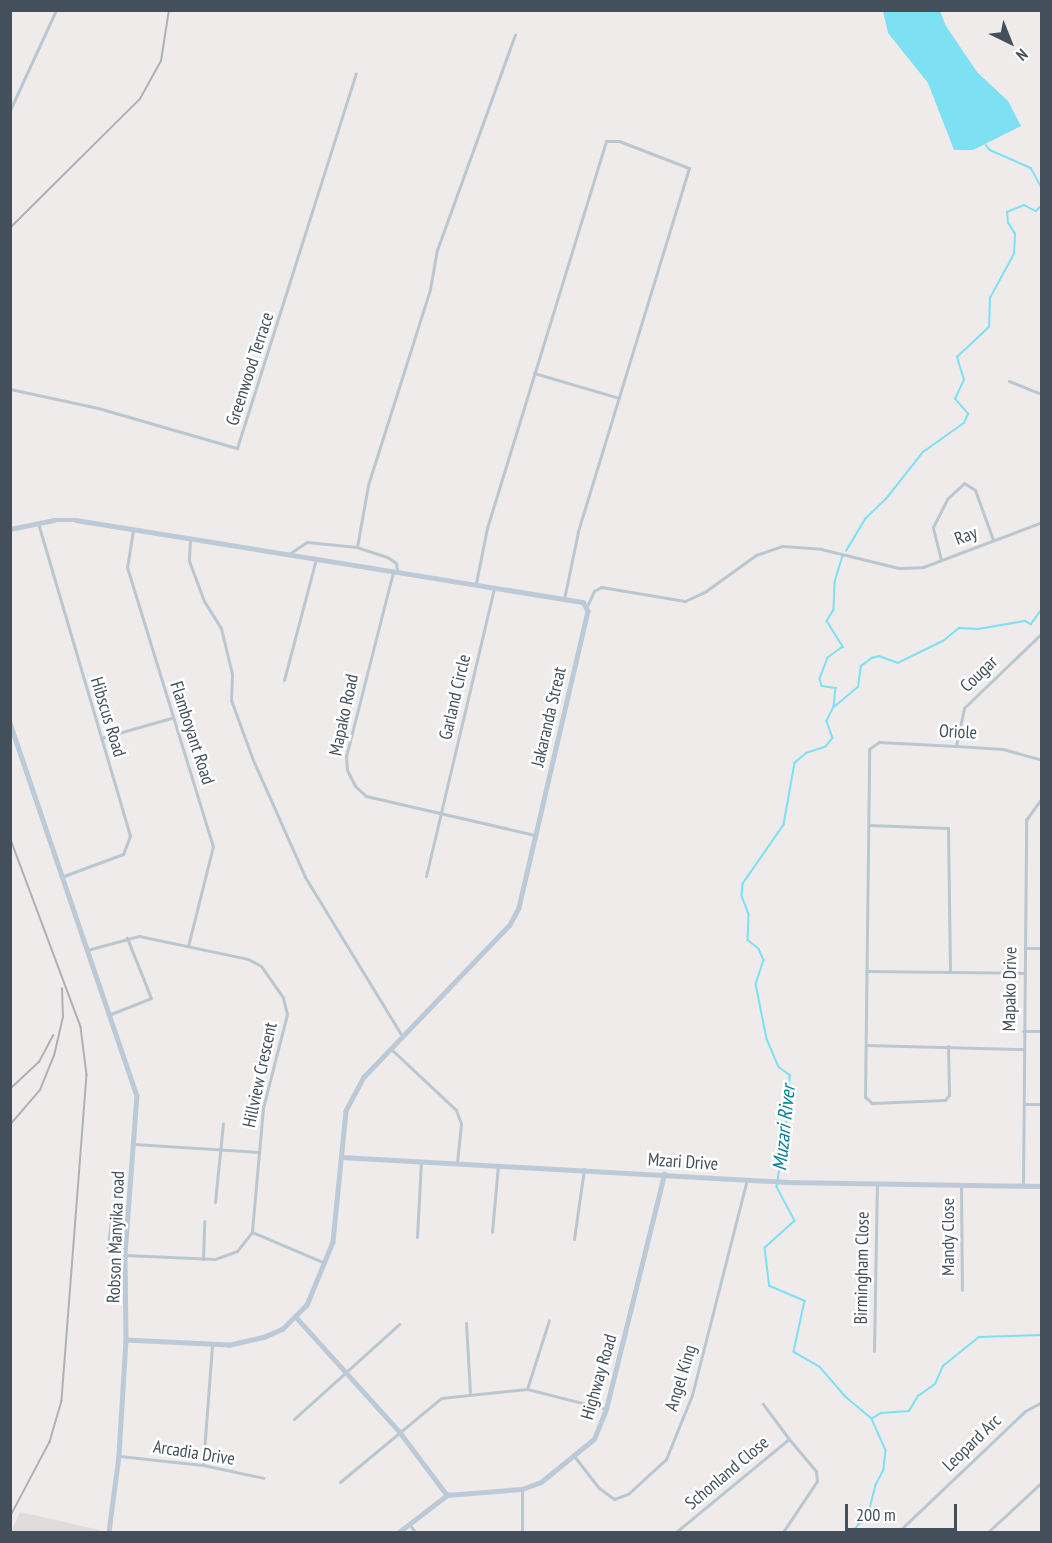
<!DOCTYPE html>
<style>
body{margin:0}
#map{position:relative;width:1052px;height:1543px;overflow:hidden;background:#efebeb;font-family:"PT Sans Narrow",sans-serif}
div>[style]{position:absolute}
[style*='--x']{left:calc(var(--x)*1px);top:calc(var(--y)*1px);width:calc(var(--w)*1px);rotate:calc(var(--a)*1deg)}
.education>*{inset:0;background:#e0dcdd}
.water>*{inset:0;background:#7de0f3}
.stream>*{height:1.5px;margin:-0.75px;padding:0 0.75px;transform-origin:0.75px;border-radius:0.75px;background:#7de0f3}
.street>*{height:3px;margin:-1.5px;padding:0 1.5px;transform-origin:1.5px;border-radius:1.5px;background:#bbc7d0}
.secondary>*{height:4.5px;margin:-2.25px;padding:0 2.25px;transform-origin:2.25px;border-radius:2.25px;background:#bccad7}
.rail>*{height:1.5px;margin:-0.75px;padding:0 0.75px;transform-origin:0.75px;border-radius:0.75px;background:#adb1b7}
span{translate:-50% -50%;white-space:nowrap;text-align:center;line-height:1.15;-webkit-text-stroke:5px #fff;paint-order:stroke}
.street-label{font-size:18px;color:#43505b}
.water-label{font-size:20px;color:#038098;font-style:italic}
.frame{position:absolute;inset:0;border:12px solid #43505b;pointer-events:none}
.north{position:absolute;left:980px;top:12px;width:60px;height:60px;-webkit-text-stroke:4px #fff;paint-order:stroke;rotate:137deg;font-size:16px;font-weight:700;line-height:24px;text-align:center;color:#43505b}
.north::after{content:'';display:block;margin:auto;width:21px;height:27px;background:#43505b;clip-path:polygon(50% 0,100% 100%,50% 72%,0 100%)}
.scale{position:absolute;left:845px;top:1504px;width:112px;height:27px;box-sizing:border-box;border:3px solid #43505b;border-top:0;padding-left:8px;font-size:18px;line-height:21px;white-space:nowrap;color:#43505b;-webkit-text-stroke:4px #fff;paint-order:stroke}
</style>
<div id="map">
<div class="education">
<i style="clip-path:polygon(20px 1512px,100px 1530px,99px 1532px,11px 1532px)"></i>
</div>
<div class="water">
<i style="clip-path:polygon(883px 11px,940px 11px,946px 26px,977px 72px,1008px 101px,1021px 126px,973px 150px,954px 150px,928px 83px,888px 33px)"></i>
</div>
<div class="stream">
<i style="--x:986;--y:145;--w:6;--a:51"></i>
<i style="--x:990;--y:150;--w:45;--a:23.7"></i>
<i style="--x:1031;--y:168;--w:23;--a:61"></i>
<i style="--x:846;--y:551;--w:37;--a:-59"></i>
<i style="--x:865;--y:519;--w:29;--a:-44"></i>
<i style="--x:886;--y:499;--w:60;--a:-51.8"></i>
<i style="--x:923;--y:452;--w:50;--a:-35.3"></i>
<i style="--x:964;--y:423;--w:10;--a:-66"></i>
<i style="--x:968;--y:414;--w:20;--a:-131"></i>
<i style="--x:955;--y:399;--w:21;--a:-65"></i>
<i style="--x:964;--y:380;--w:24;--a:-107"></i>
<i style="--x:957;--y:357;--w:44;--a:-43.2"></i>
<i style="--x:989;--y:327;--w:29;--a:-88"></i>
<i style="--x:990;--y:298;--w:50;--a:-61.4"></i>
<i style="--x:1014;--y:254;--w:20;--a:-87"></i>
<i style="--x:1015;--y:234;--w:13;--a:-122"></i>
<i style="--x:1008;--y:223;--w:11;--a:-95"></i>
<i style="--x:1007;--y:212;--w:18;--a:-22"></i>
<i style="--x:1024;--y:205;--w:13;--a:27"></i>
<i style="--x:1036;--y:211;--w:8;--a:-45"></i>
<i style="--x:843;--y:556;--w:28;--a:107"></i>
<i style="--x:835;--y:583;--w:27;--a:92"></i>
<i style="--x:834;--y:610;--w:13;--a:122"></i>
<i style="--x:827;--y:621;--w:31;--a:58"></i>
<i style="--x:843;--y:647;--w:19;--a:144"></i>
<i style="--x:828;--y:658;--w:22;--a:111"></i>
<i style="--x:820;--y:679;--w:7;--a:74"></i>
<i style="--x:822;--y:686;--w:14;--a:8"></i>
<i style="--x:836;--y:688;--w:19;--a:96"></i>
<i style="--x:834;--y:707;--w:16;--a:117"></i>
<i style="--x:827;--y:721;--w:18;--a:71"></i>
<i style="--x:833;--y:738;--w:11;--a:128"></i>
<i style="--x:826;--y:747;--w:20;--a:162"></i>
<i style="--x:807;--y:753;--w:16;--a:140"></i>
<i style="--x:795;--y:763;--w:63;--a:100.1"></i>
<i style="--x:784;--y:825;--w:72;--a:124.8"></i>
<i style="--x:743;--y:884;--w:12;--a:95"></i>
<i style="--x:742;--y:896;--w:19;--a:69"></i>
<i style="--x:749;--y:914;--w:26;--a:92"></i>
<i style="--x:748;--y:940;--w:14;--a:39"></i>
<i style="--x:759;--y:949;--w:12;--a:66"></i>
<i style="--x:764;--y:960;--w:25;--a:108"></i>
<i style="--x:756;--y:984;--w:56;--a:78.7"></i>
<i style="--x:767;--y:1039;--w:30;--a:67"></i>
<i style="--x:779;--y:1067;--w:14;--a:36"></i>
<i style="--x:790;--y:1075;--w:28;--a:90"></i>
<i style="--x:790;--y:1103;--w:85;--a:98.8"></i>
<i style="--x:777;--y:1187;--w:38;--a:62"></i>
<i style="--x:795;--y:1221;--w:40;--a:138"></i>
<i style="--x:765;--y:1248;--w:38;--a:83"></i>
<i style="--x:770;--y:1286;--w:38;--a:23"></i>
<i style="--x:805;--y:1301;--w:52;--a:102.2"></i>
<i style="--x:794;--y:1352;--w:30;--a:30"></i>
<i style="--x:820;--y:1367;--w:38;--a:49"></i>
<i style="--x:845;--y:1396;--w:35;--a:40"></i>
<i style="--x:872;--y:1419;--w:34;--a:66"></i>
<i style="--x:886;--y:1450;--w:20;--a:96"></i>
<i style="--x:884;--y:1470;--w:17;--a:118"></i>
<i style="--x:876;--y:1485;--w:29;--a:104"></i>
<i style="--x:869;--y:1513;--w:25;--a:130"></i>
<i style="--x:834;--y:707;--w:31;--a:-40"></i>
<i style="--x:858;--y:687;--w:21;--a:-82"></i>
<i style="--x:861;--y:666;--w:14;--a:-36"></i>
<i style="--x:872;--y:658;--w:7;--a:-16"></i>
<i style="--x:879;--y:656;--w:20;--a:20"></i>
<i style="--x:898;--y:663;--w:50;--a:-26.1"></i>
<i style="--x:943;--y:641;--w:21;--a:-39"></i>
<i style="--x:959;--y:628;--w:19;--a:3"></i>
<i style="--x:978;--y:629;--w:48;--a:-9.7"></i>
<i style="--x:1025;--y:621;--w:7;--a:27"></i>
<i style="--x:1031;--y:624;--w:19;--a:-54"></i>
<i style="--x:873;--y:1418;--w:9;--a:-32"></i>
<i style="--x:881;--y:1413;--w:28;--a:-4"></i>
<i style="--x:909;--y:1411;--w:17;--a:-59"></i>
<i style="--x:918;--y:1396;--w:21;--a:-35"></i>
<i style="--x:935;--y:1384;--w:20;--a:-66"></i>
<i style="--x:943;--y:1366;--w:46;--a:-38.9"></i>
<i style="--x:979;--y:1337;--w:63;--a:-1.8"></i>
</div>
<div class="street">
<i style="--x:10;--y:110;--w:110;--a:-65.3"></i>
<i style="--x:534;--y:373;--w:89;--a:16.4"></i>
<i style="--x:1009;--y:381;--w:35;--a:22"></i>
<i style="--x:10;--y:389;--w:90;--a:12.2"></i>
<i style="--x:98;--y:408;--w:145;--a:16.1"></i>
<i style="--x:237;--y:448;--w:393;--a:-72.4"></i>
<i style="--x:38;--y:523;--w:326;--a:73.6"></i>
<i style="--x:130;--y:836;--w:19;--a:111"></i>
<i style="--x:123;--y:854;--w:66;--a:159.6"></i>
<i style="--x:133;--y:530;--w:37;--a:99"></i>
<i style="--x:127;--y:567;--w:292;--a:72.9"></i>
<i style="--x:213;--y:846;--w:103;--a:104"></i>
<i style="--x:190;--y:539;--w:22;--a:93"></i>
<i style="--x:189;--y:561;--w:43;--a:69.4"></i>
<i style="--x:204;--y:601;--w:32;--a:58"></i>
<i style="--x:221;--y:628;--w:47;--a:76.6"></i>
<i style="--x:232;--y:674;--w:26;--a:92"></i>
<i style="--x:231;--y:700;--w:64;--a:69.9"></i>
<i style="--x:253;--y:760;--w:128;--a:66"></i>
<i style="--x:305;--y:877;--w:186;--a:58.6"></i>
<i style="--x:289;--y:554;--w:22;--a:-34"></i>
<i style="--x:307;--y:542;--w:50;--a:5.7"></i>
<i style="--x:941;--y:560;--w:34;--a:-104"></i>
<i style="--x:933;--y:527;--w:31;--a:-63"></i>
<i style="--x:947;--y:499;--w:23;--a:-43"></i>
<i style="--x:964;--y:483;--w:13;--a:32"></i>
<i style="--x:975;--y:490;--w:53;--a:70.2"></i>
<i style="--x:397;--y:570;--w:7;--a:-98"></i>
<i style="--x:396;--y:563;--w:11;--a:-146"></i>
<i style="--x:387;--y:557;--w:32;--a:-162"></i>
<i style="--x:357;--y:547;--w:63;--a:-79.9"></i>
<i style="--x:368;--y:485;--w:206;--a:-72.4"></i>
<i style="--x:430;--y:289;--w:40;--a:-80"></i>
<i style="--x:437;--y:250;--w:229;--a:-70.1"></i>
<i style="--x:393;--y:572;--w:190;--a:104.3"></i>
<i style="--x:346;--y:756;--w:14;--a:86"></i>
<i style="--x:347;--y:770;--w:18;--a:63"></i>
<i style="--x:355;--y:786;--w:15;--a:42"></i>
<i style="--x:366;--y:796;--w:173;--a:13"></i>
<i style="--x:476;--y:583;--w:56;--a:-78.7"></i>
<i style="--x:487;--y:528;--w:405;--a:-72.9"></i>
<i style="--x:606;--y:141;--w:13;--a:0"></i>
<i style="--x:619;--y:141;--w:75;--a:21.1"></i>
<i style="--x:689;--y:168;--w:381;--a:107"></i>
<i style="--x:578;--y:532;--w:68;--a:101.8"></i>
<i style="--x:587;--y:606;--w:17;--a:-65"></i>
<i style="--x:594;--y:591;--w:8;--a:-30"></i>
<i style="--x:601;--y:587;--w:85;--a:9.5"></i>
<i style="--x:685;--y:601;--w:23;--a:-25"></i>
<i style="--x:706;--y:591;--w:62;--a:-35.8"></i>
<i style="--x:756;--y:555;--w:28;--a:-19"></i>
<i style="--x:782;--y:546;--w:39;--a:4"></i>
<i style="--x:821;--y:549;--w:80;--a:13.7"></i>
<i style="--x:899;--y:568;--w:24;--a:-2"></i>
<i style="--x:923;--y:567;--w:127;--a:-20.7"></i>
<i style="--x:284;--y:680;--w:125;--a:-75.2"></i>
<i style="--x:101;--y:738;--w:73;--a:-15.9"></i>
<i style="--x:956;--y:746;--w:39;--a:-78"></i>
<i style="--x:964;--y:708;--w:108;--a:-43.9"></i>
<i style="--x:869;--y:825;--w:79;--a:2.2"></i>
<i style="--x:948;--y:828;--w:143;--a:89.2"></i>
<i style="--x:426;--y:876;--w:296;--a:-76.7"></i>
<i style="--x:1025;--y:948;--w:17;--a:0"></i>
<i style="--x:87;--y:950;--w:54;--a:-15.1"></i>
<i style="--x:139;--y:936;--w:111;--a:11.9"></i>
<i style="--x:248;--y:959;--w:15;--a:28"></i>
<i style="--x:261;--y:966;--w:39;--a:55"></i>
<i style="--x:283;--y:998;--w:16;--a:76"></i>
<i style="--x:287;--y:1014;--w:97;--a:104.3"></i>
<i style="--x:263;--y:1108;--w:124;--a:95.1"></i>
<i style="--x:252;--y:1232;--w:24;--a:128"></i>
<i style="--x:237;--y:1251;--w:23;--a:160"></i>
<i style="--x:215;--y:1259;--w:90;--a:-177.5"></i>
<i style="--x:866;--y:971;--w:158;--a:0.7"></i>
<i style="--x:111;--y:1014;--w:43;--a:-21.8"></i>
<i style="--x:151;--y:998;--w:65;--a:-111.8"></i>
<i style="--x:1023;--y:1031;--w:19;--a:0"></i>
<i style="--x:866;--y:1045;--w:157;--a:1.5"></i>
<i style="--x:948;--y:1046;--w:49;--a:88.8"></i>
<i style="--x:949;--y:1095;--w:6;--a:129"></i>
<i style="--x:945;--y:1100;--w:73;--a:177.6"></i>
<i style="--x:872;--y:1103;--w:9;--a:-139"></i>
<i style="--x:865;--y:1097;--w:348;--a:-89.3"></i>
<i style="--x:869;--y:749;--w:12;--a:-35"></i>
<i style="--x:879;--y:742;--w:77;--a:3"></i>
<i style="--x:956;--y:746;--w:47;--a:3.7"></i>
<i style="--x:1003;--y:749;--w:41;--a:15.8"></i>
<i style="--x:391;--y:1049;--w:89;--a:43.2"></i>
<i style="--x:456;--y:1110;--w:15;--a:70"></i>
<i style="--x:461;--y:1124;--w:38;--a:96"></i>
<i style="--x:1024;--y:1104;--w:18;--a:0"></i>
<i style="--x:134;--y:1144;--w:125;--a:3.7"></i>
<i style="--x:961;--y:1184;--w:106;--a:89.5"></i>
<i style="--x:1023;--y:1186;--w:366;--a:-89.5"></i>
<i style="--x:1026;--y:820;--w:27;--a:-54"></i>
<i style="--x:215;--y:1202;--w:79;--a:-84.2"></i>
<i style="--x:252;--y:1232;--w:79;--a:23"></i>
<i style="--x:492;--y:1232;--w:67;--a:-84.9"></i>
<i style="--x:417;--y:1237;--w:76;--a:-87"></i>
<i style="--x:574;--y:1239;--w:71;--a:-81.9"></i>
<i style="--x:107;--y:1253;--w:38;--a:-83"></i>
<i style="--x:203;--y:1259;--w:38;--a:-88"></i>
<i style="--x:466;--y:1323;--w:69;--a:86.7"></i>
<i style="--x:874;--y:1351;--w:166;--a:-89"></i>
<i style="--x:527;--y:1389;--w:72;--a:-72.3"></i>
<i style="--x:294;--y:1419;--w:142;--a:-42.1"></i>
<i style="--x:119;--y:1456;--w:84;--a:6.1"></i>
<i style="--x:203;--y:1465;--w:62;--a:12"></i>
<i style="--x:574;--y:1456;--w:41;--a:52"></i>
<i style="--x:599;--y:1488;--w:19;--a:36"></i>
<i style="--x:614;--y:1499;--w:15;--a:-20"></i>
<i style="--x:628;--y:1494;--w:52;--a:-42.6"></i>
<i style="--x:666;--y:1459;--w:69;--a:-67.9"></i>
<i style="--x:692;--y:1395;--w:222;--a:-75.7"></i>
<i style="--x:203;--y:1465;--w:121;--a:-85.7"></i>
<i style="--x:340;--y:1482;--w:131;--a:-39.7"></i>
<i style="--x:441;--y:1398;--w:86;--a:-6"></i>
<i style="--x:527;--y:1389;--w:81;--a:14.2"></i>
<i style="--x:522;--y:1489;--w:43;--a:90"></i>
<i style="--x:410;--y:1525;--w:9;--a:54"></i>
<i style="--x:676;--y:1532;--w:146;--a:-39.5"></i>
<i style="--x:789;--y:1439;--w:44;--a:-126.6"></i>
<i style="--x:783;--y:1532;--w:61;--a:-56.3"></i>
<i style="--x:817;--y:1481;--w:10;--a:-96"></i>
<i style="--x:816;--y:1471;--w:42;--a:-130.2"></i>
<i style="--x:898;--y:1532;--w:175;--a:-43.6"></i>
<i style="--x:1025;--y:1411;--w:19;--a:-28"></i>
<i style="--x:988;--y:1532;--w:74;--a:-42.8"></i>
</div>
<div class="secondary">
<i style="--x:10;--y:529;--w:45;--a:-11.6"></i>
<i style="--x:54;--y:520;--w:22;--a:0"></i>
<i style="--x:76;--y:520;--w:514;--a:9.19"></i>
<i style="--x:583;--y:602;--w:10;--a:61"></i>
<i style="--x:588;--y:611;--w:305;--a:103.1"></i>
<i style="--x:519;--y:908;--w:19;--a:118"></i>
<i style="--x:510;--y:925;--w:211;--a:133.8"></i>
<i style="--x:364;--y:1077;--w:38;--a:118"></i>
<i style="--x:346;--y:1111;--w:132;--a:95.7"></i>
<i style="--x:333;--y:1242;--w:68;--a:112.4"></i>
<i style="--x:307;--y:1305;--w:34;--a:135"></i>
<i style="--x:283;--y:1329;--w:20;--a:156"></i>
<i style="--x:265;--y:1337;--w:37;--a:167"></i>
<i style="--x:229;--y:1345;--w:103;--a:-177.2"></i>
<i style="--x:10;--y:723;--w:393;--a:71.2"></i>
<i style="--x:137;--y:1095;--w:160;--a:94.3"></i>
<i style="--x:125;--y:1255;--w:85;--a:89.3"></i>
<i style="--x:126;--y:1340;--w:116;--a:93.5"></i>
<i style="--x:119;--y:1456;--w:77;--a:97.5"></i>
<i style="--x:341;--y:1157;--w:445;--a:3.2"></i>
<i style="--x:785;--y:1182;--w:257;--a:0.9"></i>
<i style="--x:296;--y:1317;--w:154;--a:47.9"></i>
<i style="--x:399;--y:1431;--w:80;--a:53.1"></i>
<i style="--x:399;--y:1532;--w:61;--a:-37.6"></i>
<i style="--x:447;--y:1495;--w:75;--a:-4.6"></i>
<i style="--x:522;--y:1489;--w:20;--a:-20"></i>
<i style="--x:541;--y:1482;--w:68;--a:-39.1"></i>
<i style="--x:594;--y:1439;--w:32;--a:-68"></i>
<i style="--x:606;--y:1409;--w:242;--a:-76.1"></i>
</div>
<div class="rail">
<i style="--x:10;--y:228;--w:183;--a:-44.8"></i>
<i style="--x:140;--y:99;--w:43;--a:-61.1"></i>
<i style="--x:161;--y:61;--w:52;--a:-81.1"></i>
<i style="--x:10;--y:837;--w:203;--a:69.5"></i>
<i style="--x:81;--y:1027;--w:48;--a:82.9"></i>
<i style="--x:87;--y:1075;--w:327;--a:94.4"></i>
<i style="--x:62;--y:1401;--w:43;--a:106.3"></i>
<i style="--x:50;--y:1442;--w:86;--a:117.8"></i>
<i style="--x:10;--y:1089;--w:40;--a:-43"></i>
<i style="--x:39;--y:1062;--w:30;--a:-62"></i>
<i style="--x:10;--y:1125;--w:46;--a:-49.4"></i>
<i style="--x:40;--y:1090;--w:37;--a:-68"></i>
<i style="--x:54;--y:1056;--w:39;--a:-77"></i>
<i style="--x:63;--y:1018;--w:29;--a:-92"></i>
</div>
<div class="street-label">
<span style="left:250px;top:369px;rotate:-72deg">Greenwood Terrace</span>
<span style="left:966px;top:536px;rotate:-21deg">Ray</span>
<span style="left:979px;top:674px;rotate:-44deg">Cougar</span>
<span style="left:455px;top:697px;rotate:-77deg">Garland Circle</span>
<span style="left:344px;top:715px;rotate:-78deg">Mapako Road</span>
<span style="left:108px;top:717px;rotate:73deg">Hibscus Road</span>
<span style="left:549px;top:717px;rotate:-77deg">Jakaranda Streat</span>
<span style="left:958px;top:732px;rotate:3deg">Oriole</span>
<span style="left:192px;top:733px;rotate:72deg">Flamboyant Road</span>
<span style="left:1010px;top:989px;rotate:-89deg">Mapako Drive</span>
<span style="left:260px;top:1075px;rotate:-78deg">Hillview Crescent</span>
<span style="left:683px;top:1162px;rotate:4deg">Mzari Drive</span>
<span style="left:116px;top:1237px;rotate:-88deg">Robson Manyika road</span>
<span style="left:948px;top:1237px;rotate:-90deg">Mandy Close</span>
<span style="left:862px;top:1268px;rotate:-89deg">Birmingham Close</span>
<span style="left:599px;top:1377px;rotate:-74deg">Highway Road</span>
<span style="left:681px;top:1378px;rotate:-73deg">Angel King</span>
<span style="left:972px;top:1443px;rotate:-44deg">Leopard Arc</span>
<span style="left:194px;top:1453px;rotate:9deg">Arcadia Drive</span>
<span style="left:727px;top:1473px;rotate:-40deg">Schonland Close</span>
</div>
<div class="water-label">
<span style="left:784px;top:1128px;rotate:-84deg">Muzari River</span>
</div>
<div class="frame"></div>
<div class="north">N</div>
<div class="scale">200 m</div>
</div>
